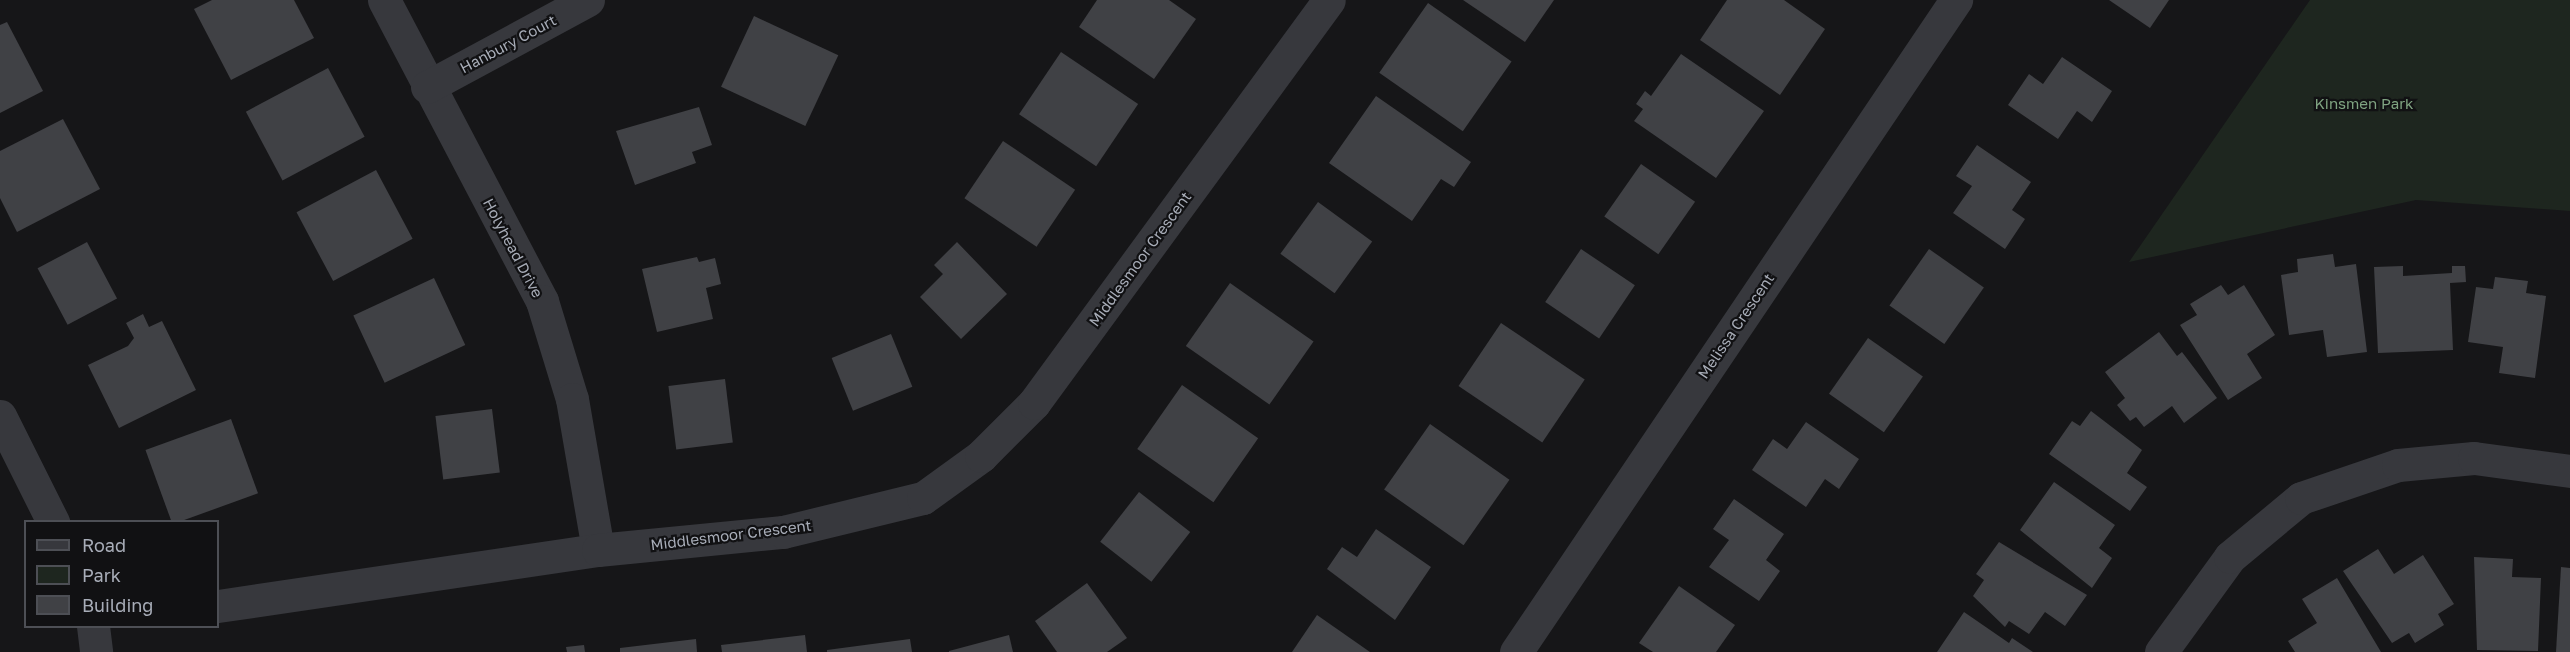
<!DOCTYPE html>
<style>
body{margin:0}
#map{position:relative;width:2570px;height:652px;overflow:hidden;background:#161618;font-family:"Golos Text",sans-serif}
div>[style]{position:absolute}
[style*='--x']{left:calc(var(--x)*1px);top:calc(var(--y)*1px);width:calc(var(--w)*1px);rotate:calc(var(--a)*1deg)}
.green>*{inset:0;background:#1e261f}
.building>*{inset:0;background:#404145;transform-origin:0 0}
.minor>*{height:33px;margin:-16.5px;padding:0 16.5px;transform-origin:16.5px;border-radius:16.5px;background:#37383d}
span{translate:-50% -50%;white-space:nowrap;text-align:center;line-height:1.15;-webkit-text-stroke:4.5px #111113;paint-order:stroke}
.street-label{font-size:15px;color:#a8adb8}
.park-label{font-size:15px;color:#7fa381}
.legend{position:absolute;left:24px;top:520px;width:195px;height:108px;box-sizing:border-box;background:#111113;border:2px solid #4d4f55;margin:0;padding:8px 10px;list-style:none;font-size:18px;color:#a8adb8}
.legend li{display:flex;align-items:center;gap:12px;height:30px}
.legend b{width:30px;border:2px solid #4d4f55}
</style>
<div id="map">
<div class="green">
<i style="clip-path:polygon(2310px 0,2570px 0,2570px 211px,2416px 200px,2129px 262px)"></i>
</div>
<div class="building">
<i style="clip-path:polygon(212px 0,294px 0,314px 38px,231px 80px,194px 9px)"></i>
<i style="clip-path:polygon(1097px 0,1169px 0,1196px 19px,1154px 79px,1079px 27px)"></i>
<i style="clip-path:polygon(1463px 0,1554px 0,1525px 42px)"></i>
<i style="clip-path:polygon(1727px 0,1784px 0,1825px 29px,1780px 95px,1700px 40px)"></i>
<i style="clip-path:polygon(2109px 0,2169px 0,2150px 28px)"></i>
<i style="left:1428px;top:3px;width:102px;height:85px;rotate:35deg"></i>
<i style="left:754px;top:16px;width:93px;height:78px;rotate:25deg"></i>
<i style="clip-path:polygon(7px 22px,43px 91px,0 113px,0 25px)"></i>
<i style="left:1061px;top:52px;width:93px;height:75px;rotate:34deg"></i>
<i style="clip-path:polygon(1681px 54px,1764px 111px,1716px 178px,1634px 121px,1643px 109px,1636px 104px,1645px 91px,1651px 96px)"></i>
<i style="clip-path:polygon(2062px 57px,2112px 91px,2092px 122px,2077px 111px,2058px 139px,2008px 105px,2029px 74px,2043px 84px)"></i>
<i style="left:328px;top:68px;width:78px;height:93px;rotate:62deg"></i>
<i style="clip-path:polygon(1376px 96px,1471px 162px,1454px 187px,1441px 179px,1412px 221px,1329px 163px)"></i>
<i style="clip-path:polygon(699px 107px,712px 145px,692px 152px,696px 163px,635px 185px,616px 131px)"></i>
<i style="clip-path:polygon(63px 119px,100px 189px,17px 232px,0 198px,0 151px)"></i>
<i style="left:1003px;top:141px;width:87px;height:69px;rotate:34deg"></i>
<i style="clip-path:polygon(1977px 145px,2031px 182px,2012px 210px,2025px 219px,2005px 249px,1953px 213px,1972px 186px,1956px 176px)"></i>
<i style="left:1641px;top:164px;width:66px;height:64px;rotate:35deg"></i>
<i style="left:376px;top:170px;width:78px;height:90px;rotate:62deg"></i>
<i style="left:1318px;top:202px;width:67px;height:64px;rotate:36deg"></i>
<i style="left:87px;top:242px;width:64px;height:56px;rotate:62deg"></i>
<i style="clip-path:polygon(957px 242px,1007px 294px,961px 339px,920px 297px,943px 274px,934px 265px)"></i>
<i style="left:1581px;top:249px;width:65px;height:64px;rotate:34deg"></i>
<i style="left:1929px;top:249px;width:67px;height:69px;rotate:35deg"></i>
<i style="clip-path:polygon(2333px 254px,2335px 267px,2356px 264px,2367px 352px,2327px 357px,2323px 330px,2289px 335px,2281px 275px,2298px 272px,2297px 259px)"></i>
<i style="clip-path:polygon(697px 257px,699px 262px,715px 258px,721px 284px,706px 288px,713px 319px,657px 332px,642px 269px)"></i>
<i style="clip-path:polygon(2403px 266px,2403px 276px,2452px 273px,2452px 266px,2465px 266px,2466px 282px,2450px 283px,2453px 350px,2378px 353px,2374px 267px)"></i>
<i style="clip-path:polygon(2495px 277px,2528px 281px,2526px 293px,2546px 296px,2535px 378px,2499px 373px,2503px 347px,2468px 342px,2476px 287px,2493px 289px)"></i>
<i style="left:434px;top:278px;width:74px;height:89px;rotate:65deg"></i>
<i style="left:1230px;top:283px;width:102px;height:77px;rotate:35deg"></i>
<i style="clip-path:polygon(2221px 285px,2228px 295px,2244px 285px,2275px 335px,2247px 354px,2262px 378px,2228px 400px,2180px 325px,2197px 315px,2190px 304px)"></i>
<i style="clip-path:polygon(143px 314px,149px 327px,162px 321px,196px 390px,119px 428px,88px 365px,128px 346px,134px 338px,126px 323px)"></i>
<i style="left:1501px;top:323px;width:101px;height:76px;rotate:34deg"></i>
<i style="clip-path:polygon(2159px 332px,2177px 356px,2182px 352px,2217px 398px,2184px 423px,2172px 406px,2144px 427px,2136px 417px,2130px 421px,2117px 405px,2125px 398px,2105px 372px)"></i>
<i style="left:891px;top:334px;width:57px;height:64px;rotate:68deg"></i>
<i style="left:1868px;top:338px;width:67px;height:68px;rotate:35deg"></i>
<i style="left:725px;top:379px;width:64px;height:57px;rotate:83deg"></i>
<i style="left:1182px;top:385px;width:93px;height:78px;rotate:35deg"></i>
<i style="left:492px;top:409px;width:64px;height:57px;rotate:83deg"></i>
<i style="clip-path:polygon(2091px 411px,2142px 450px,2127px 473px,2147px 487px,2130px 511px,2049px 454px,2072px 421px,2080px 426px)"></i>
<i style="left:231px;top:419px;width:79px;height:91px;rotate:70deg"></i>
<i style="clip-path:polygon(1806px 422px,1859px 459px,1839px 489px,1825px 479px,1806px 507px,1752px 470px,1773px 439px,1787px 449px)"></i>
<i style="left:1430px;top:424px;width:97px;height:80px;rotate:35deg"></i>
<i style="clip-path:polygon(2054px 482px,2115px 525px,2099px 548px,2112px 558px,2092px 588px,2020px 530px)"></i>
<i style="left:1139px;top:492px;width:65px;height:63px;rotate:38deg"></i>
<i style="clip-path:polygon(1734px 499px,1784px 534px,1766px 560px,1780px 571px,1759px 601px,1709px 567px,1729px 540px,1713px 529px)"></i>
<i style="clip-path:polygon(1376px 529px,1431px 567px,1395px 620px,1327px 569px,1342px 547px,1357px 557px)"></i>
<i style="clip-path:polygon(1999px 542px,2087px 595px,2065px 626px,2045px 612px,2029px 634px,2009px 621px,2005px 627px,1973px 596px,1984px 580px,1976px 574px)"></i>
<i style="clip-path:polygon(2378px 549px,2394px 574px,2423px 555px,2454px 604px,2438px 614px,2444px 625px,2415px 643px,2409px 633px,2392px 643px,2343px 571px)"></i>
<i style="clip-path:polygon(2474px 557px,2513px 559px,2512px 577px,2541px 578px,2538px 651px,2477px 650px)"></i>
<i style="clip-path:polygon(2561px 567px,2570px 568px,2570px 652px,2556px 652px)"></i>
<i style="clip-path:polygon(2337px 578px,2381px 652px,2295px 652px,2288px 641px,2317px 623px,2302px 599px)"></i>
<i style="clip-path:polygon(1087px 583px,1127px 638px,1107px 652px,1057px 652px,1035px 621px)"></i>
<i style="clip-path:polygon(1679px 586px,1735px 625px,1716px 652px,1653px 652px,1639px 643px)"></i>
<i style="clip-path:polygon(1964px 612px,2009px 643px,2012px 638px,2033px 652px,1937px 652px)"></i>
<i style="clip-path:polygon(1317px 615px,1370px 652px,1292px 652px)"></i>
<i style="clip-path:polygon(805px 635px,807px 652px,722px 652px,721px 645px)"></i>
<i style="clip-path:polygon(1009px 635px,1013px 652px,949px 652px,949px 651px)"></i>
<i style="clip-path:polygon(696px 639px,697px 652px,620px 652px,620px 648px)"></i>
<i style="clip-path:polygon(910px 639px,912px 652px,827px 652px,827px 650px)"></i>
<i style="clip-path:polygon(584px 645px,585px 652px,567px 652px,566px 647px)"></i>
</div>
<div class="minor">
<i style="--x:384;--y:0;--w:340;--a:62.3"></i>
<i style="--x:542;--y:301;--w:102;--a:73"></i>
<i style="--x:572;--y:399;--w:153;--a:80.2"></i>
<i style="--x:427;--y:87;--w:183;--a:-28.4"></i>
<i style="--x:0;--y:416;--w:119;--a:63.4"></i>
<i style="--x:218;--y:606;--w:384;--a:-8.4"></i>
<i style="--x:598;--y:550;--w:186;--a:-5.6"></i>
<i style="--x:783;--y:532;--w:144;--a:-13.7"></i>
<i style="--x:923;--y:498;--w:72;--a:-35.9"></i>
<i style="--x:981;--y:456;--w:75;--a:-45"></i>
<i style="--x:1034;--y:403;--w:499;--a:-53.8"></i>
<i style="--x:93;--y:626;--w:26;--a:83"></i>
<i style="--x:1516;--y:652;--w:787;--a:-55.99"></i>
<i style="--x:2161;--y:652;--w:117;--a:-54"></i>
<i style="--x:2230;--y:557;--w:92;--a:-39.7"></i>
<i style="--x:2301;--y:498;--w:102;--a:-18.8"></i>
<i style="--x:2398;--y:465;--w:76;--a:-5.3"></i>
<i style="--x:2474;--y:458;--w:97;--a:7.7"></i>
</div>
<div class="street-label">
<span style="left:508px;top:44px;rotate:-28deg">Hanbury Court</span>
<span style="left:513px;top:248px;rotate:62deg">Holyhead Drive</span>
<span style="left:1140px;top:259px;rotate:-54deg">Middlesmoor Crescent</span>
<span style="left:1736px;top:326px;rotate:-56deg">Melissa Crescent</span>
<span style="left:731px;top:535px;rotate:-7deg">Middlesmoor Crescent</span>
</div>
<div class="park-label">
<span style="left:2364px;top:104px">Kinsmen Park</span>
</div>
<ul class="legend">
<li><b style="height:8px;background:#37383d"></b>Road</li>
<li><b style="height:16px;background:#1e261f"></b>Park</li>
<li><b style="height:16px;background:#404145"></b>Building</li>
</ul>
</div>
